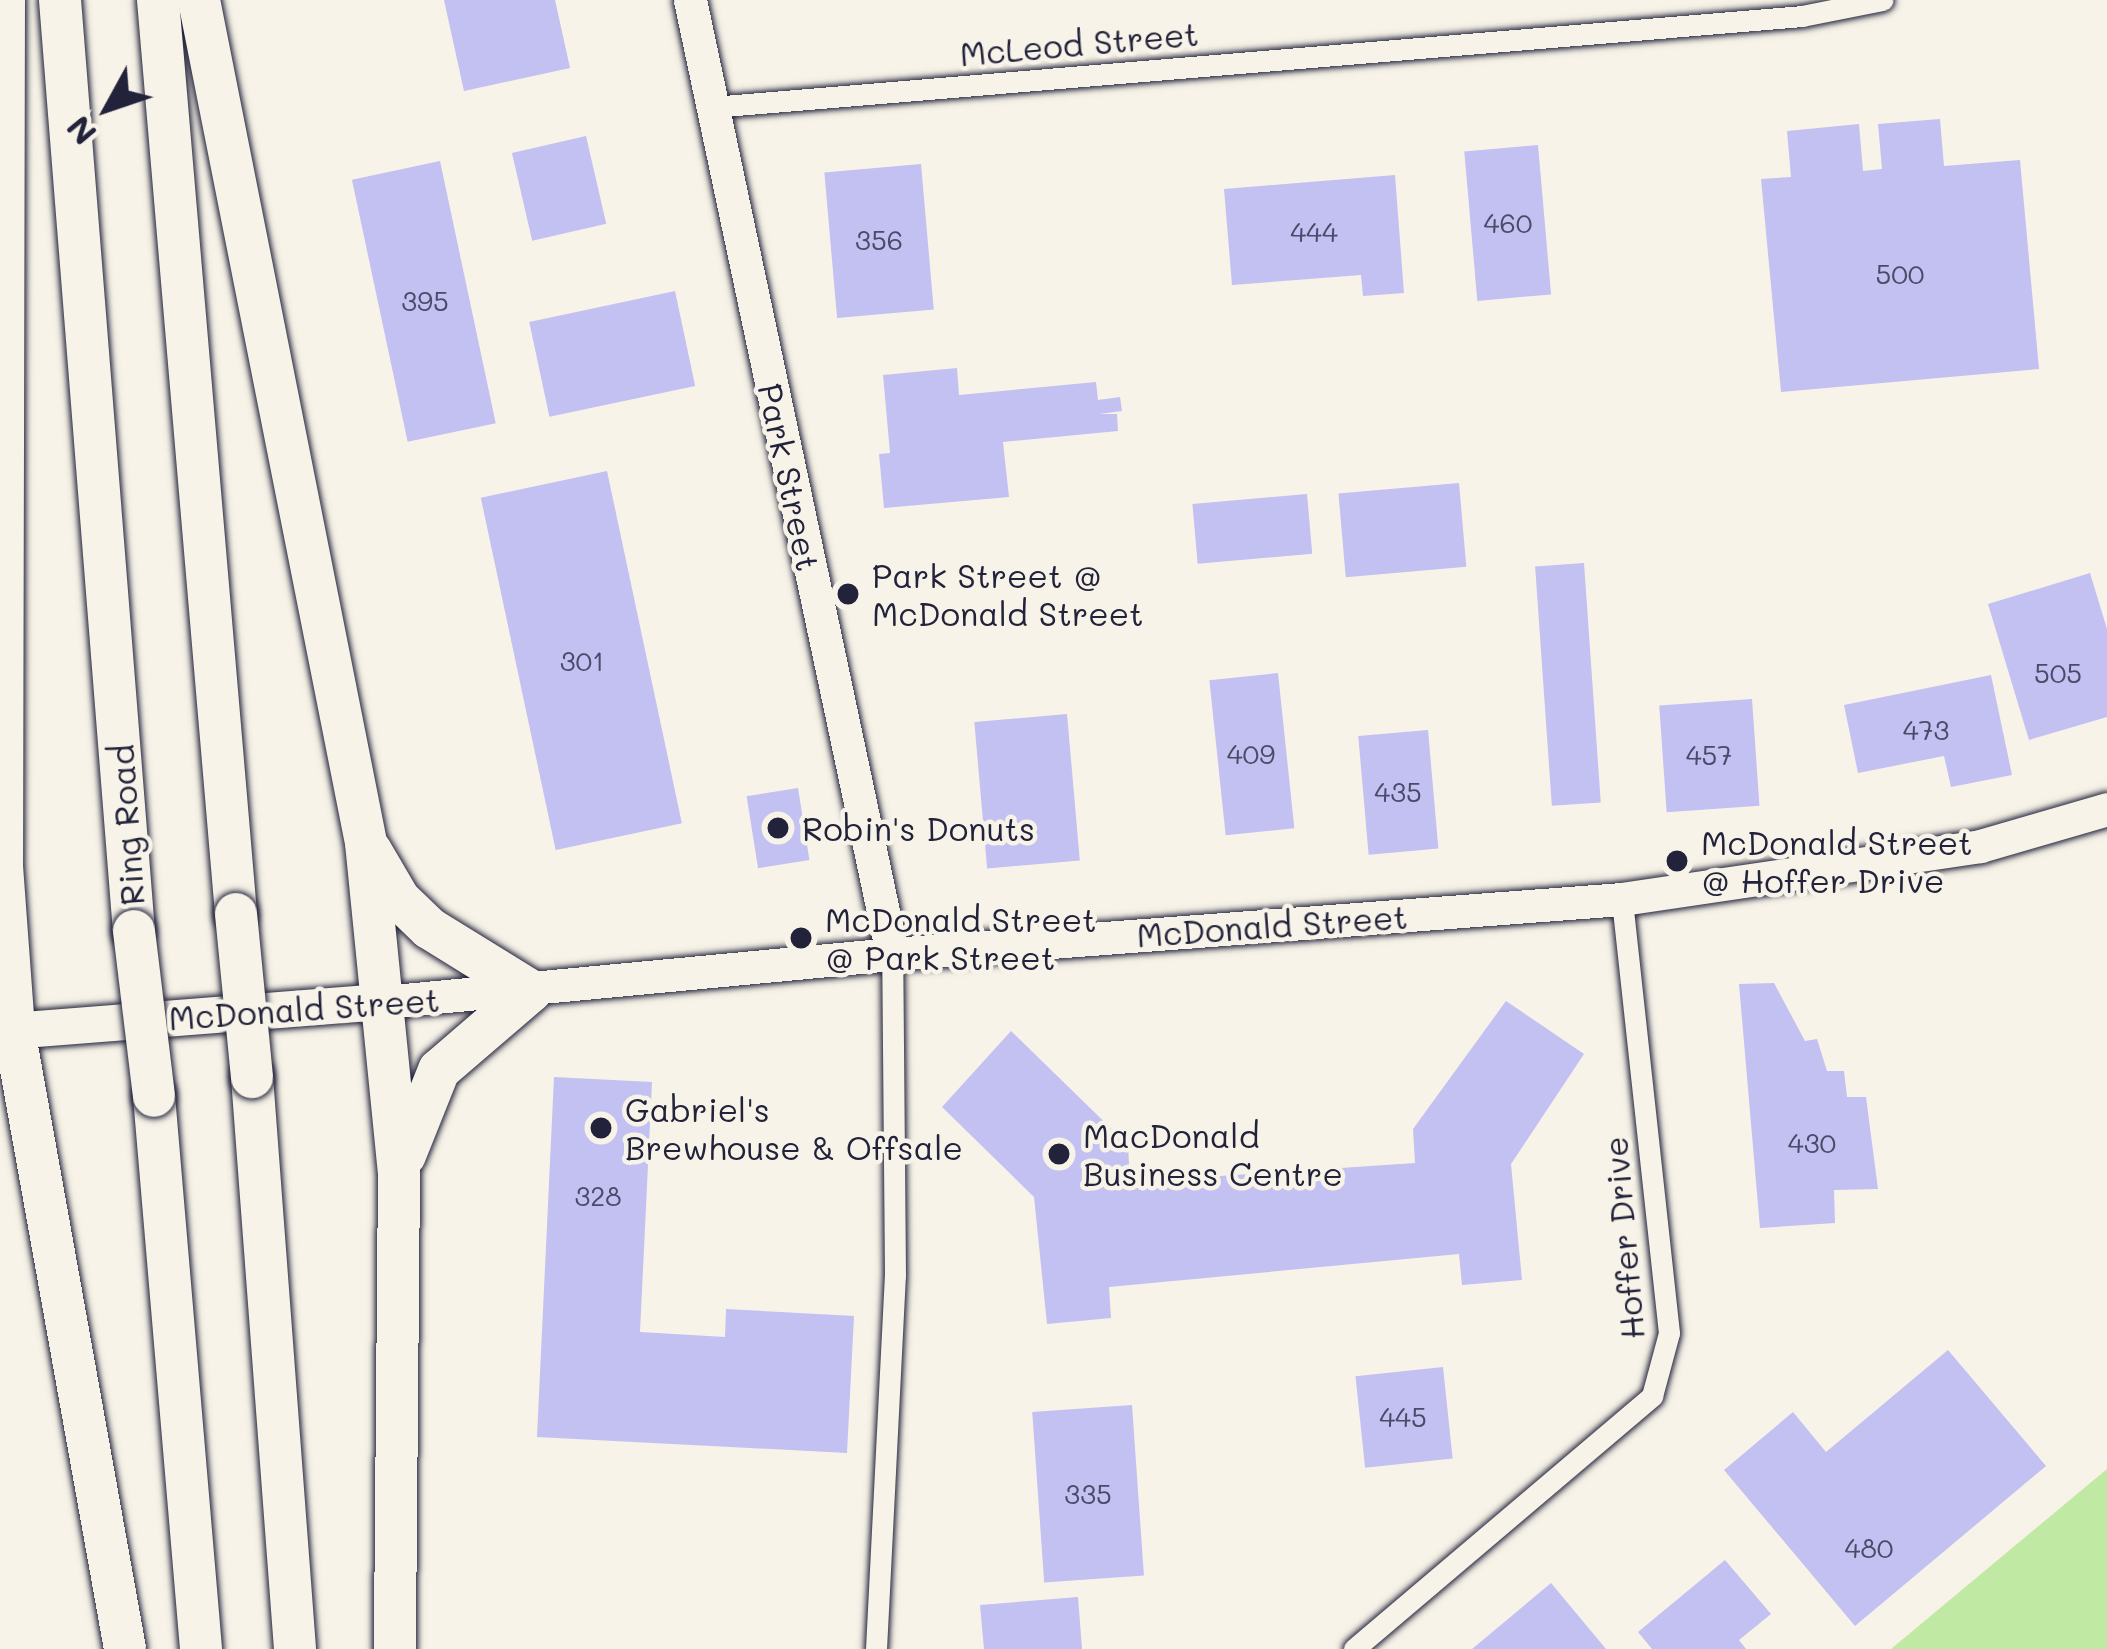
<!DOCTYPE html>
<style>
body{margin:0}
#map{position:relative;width:2107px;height:1649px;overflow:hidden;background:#f7f3e8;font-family:Mali,sans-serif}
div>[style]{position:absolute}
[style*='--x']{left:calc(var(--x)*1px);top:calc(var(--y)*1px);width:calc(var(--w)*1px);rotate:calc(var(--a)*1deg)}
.green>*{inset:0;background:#c0e9a4}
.building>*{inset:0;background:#c3c0f2;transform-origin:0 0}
.roads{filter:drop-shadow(0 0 3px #22223b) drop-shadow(0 0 3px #22223b)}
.street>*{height:21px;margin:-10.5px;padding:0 10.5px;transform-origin:10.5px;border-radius:10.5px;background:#f7f3e8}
.secondary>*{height:33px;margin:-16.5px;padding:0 16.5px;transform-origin:16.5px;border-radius:16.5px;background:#f7f3e8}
.primary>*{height:36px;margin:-18px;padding:0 18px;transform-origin:18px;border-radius:18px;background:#f7f3e8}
.highway>*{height:42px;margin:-21px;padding:0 21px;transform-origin:21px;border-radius:21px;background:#f7f3e8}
.bridges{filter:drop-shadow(0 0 3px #22223b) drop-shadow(0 0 3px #22223b)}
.highway-bridge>*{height:42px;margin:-21px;padding:0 21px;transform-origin:21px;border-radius:21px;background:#f7f3e8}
.dots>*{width:33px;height:33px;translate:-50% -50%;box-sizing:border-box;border:6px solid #f7f3e8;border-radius:50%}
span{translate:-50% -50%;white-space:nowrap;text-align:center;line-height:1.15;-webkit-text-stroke:9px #f7f3e8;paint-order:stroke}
.number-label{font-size:27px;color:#4a4a69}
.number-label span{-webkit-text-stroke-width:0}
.street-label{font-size:33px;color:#22223b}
.poi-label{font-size:33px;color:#22223b}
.left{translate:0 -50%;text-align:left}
.north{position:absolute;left:48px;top:48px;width:120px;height:120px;-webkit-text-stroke:9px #f7f3e8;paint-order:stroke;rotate:230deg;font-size:33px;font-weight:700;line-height:48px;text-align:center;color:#22223b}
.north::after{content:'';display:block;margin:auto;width:42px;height:54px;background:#22223b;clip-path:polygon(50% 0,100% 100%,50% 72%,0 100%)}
</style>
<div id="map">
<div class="green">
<i style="clip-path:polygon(2107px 1469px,2107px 1649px,1891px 1649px)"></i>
</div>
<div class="building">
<i style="clip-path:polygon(444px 0,555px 0,570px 68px,464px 91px)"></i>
<i style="clip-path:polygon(1940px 119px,1944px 166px,2020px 160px,2039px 369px,1781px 392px,1761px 179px,1791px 177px,1787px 131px,1859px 124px,1863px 171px,1882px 169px,1878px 124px)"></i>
<i style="left:586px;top:136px;width:90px;height:76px;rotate:77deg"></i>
<i style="left:1538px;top:145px;width:150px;height:74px;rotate:85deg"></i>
<i style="left:440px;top:161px;width:268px;height:90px;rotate:78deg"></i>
<i style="left:921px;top:164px;width:146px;height:97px;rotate:85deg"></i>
<i style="clip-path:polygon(1395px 175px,1404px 293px,1363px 296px,1361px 275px,1232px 285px,1224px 189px)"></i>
<i style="left:675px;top:291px;width:97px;height:149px;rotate:78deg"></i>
<i style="clip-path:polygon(957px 368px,959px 395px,1096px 382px,1098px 400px,1120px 397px,1122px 411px,1099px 414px,1117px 414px,1118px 431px,1003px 442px,1009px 497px,884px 508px,879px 454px,890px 453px,883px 375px)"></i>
<i style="left:607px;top:471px;width:360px;height:129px;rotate:78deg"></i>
<i style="left:1459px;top:483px;width:84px;height:121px;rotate:85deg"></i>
<i style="left:1307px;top:494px;width:60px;height:115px;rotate:85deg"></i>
<i style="left:1584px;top:563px;width:240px;height:49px;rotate:86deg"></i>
<i style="clip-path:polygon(2090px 573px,2107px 629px,2107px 717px,2029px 740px,1988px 604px)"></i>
<i style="left:1278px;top:673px;width:156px;height:69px;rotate:84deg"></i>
<i style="clip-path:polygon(1991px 675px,2012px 775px,1951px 787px,1944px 756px,1858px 773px,1844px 705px)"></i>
<i style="left:1752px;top:699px;width:107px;height:93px;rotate:86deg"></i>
<i style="left:1067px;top:714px;width:147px;height:93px;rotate:85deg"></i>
<i style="left:1428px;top:730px;width:119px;height:70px;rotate:85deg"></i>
<i style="left:798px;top:788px;width:73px;height:52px;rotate:81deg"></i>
<i style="clip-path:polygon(1774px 983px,1805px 1041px,1817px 1039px,1827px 1071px,1844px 1071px,1847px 1097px,1866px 1097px,1878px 1189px,1834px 1190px,1835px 1223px,1760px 1228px,1739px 984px)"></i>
<i style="clip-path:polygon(1506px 1001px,1584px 1054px,1511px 1164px,1522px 1280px,1462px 1285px,1459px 1254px,1109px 1287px,1111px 1318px,1047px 1324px,1034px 1197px,942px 1107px,1011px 1031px,1128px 1145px,1130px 1182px,1415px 1163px,1413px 1129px)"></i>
<i style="clip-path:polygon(554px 1077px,652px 1082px,640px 1332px,725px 1337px,726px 1309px,854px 1316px,847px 1453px,537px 1437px)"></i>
<i style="clip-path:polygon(1948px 1350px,2046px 1466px,1855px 1626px,1724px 1470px,1793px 1412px,1826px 1452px)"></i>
<i style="left:1443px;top:1367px;width:92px;height:88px;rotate:84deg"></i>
<i style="left:1132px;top:1405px;width:171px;height:100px;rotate:86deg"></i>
<i style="clip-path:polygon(1725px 1560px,1771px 1614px,1739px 1640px,1746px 1649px,1652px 1649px,1638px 1632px)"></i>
<i style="clip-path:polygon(1551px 1583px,1606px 1649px,1472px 1649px)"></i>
<i style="clip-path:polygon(1078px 1597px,1082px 1649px,984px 1649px,980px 1605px)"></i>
</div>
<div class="roads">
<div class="street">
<i style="--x:712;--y:107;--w:1094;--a:-4.77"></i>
<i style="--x:1802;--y:16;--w:82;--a:-11.3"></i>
<i style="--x:876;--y:1649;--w:374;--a:-87.1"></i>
<i style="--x:895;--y:1275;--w:321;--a:-90.5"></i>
<i style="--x:1354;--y:1649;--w:391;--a:-40.3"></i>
<i style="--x:1652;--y:1396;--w:65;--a:-74.9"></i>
<i style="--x:1669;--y:1333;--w:437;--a:-96.2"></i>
</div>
<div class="secondary">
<i style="--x:690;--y:0;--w:975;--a:78.04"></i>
<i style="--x:383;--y:1002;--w:511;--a:-5.39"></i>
<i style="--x:892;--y:954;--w:732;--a:-4.31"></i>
<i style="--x:1622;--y:899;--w:362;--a:-8.4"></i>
<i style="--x:1980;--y:846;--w:132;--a:-16.2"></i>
</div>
<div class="primary">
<i style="--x:0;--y:1032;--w:384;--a:-4.5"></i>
</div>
<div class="highway">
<i style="--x:4;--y:0;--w:866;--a:90.13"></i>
<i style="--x:2;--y:866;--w:164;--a:85.8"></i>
<i style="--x:14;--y:1030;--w:629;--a:79.83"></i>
<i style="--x:60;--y:0;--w:934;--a:85.46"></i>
<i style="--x:158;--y:0;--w:917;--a:85.12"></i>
<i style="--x:199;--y:0;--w:859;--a:78.79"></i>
<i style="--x:366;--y:843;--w:332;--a:84.3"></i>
<i style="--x:399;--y:1173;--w:476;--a:90.5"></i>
<i style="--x:371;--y:851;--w:56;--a:59.7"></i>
<i style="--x:399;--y:899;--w:42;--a:44"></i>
<i style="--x:429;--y:928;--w:120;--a:31.7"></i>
<i style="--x:531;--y:991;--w:121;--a:139.3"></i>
<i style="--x:439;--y:1070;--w:92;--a:111.8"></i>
<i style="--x:252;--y:1077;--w:574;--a:85.7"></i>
<i style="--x:154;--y:1096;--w:555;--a:85.14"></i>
</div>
</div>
<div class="bridges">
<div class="highway-bridge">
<i style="--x:236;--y:914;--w:164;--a:84.4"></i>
<i style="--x:134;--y:931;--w:166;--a:83.1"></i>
</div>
</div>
<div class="dots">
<i style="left:848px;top:594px;background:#22223b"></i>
<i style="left:778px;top:828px;background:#22223b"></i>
<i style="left:1677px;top:861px;background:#22223b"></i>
<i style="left:801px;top:938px;background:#22223b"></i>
<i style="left:601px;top:1128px;background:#22223b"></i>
<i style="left:1059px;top:1154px;background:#22223b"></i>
</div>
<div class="number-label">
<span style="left:1508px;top:223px">460</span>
<span style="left:1314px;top:232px">444</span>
<span style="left:879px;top:240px">356</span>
<span style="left:1900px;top:274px">500</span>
<span style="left:425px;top:301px">395</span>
<span style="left:582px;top:661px">301</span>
<span style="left:2058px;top:673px">505</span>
<span style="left:1926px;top:730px">473</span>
<span style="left:1251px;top:754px">409</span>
<span style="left:1709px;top:755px">457</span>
<span style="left:1398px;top:792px">435</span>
<span style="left:1812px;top:1143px">430</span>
<span style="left:598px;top:1196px">328</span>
<span style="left:1403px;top:1417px">445</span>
<span style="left:1088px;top:1494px">335</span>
<span style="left:1869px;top:1548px">480</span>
</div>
<div class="street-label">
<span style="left:1079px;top:43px;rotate:-5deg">McLeod Street</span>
<span style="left:790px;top:477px;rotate:78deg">Park Street</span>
<span style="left:126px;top:825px;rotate:-94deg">Ring Road</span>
<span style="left:1272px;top:925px;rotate:-4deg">McDonald Street</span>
<span style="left:304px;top:1008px;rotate:-4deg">McDonald Street</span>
<span style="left:1623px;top:1238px;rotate:-95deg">Hoffer Drive</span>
</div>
<div class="poi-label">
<span class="left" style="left:872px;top:594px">Park Street @<br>McDonald Street</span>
<span class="left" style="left:802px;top:828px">Robin's Donuts</span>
<span class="left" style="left:1701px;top:861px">McDonald Street<br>@ Hoffer Drive</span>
<span class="left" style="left:825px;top:938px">McDonald Street<br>@ Park Street</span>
<span class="left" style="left:625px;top:1128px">Gabriel's<br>Brewhouse &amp; Offsale</span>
<span class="left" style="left:1083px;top:1154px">MacDonald<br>Business Centre</span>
</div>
<div class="north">N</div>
</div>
